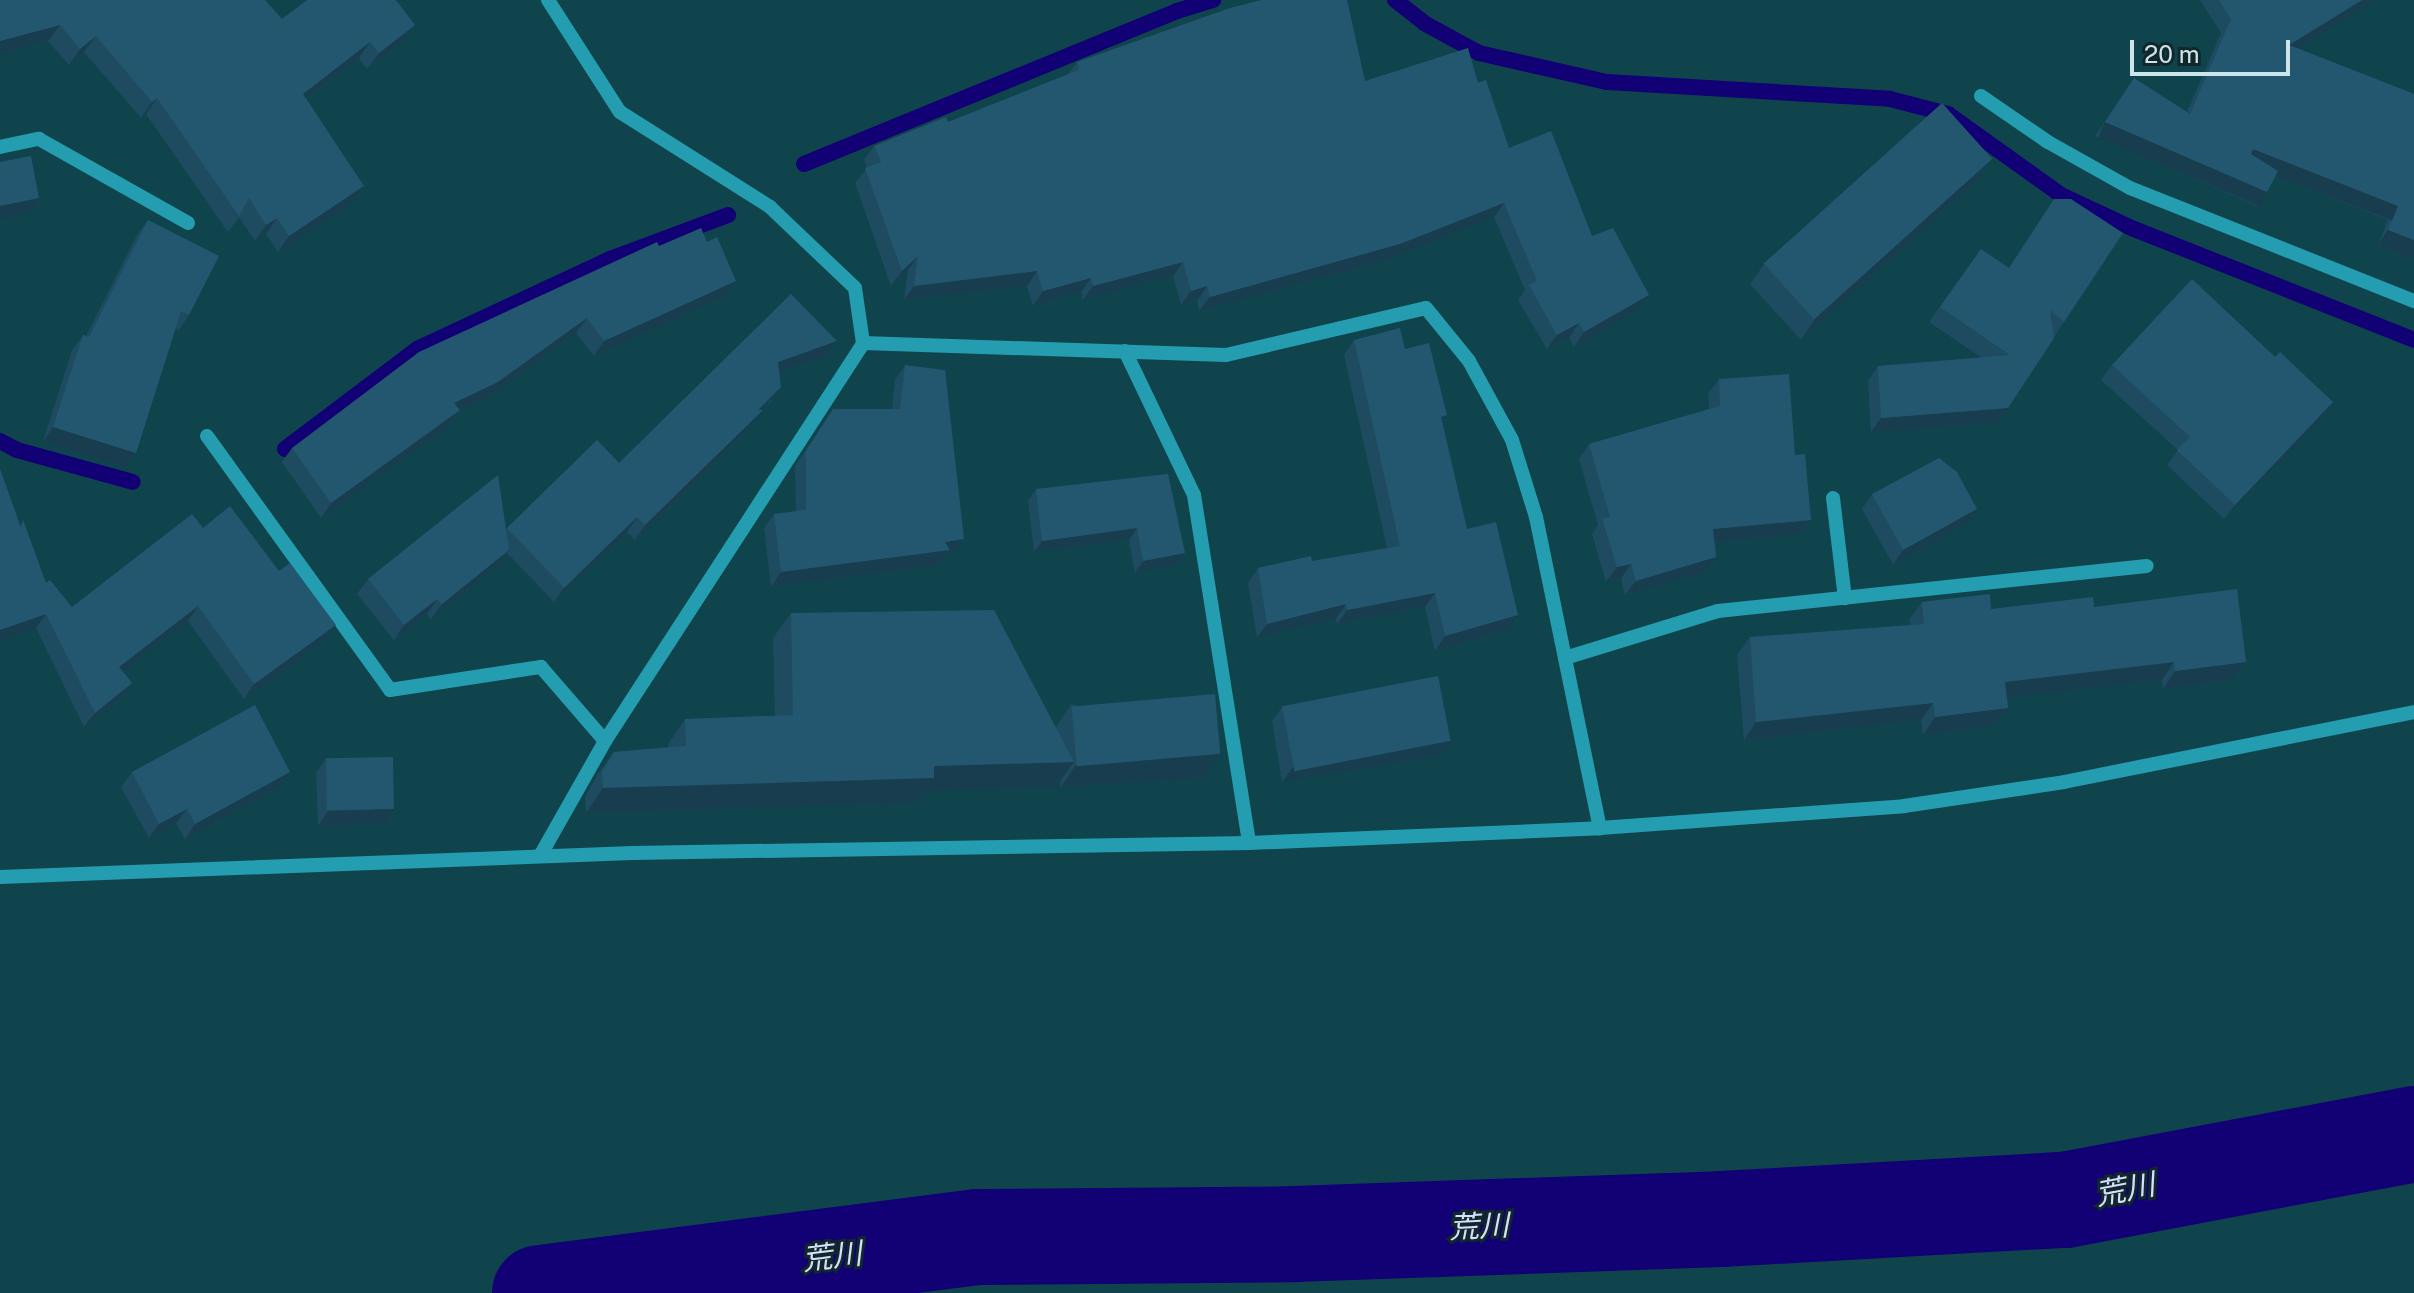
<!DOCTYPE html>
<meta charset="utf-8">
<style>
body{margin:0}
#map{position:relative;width:2414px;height:1293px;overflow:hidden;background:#0f444d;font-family:"Public Sans","Noto Sans JP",sans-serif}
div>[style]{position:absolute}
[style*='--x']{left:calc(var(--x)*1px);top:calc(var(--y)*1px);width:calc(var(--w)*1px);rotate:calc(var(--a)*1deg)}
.stream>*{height:16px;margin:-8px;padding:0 8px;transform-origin:8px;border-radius:8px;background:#120174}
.river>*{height:96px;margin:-48px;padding:0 48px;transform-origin:48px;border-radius:48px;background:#120174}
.minor>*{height:14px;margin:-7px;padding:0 7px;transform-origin:7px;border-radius:7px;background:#259db0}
.wall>*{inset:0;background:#1e4b5f}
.shaded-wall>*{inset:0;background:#183d4e;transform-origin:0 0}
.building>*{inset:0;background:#23576f;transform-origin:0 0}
span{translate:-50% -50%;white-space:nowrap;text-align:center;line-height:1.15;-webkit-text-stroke:6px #12272b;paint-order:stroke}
.water-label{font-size:30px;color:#d6e0fc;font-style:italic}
.scale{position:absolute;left:2130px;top:40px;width:160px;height:36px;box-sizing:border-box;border:4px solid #cce5ea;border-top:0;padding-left:10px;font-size:24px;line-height:28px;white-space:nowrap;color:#cce5ea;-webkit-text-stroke:6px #12272b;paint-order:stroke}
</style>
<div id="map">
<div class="stream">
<i style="--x:1395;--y:0;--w:37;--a:38"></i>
<i style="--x:1424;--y:23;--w:63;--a:28.6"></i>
<i style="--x:1479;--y:53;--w:131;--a:12.8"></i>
<i style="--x:1607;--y:82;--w:284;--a:3.4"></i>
<i style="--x:1890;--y:99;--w:60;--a:14.5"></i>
<i style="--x:1948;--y:114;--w:139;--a:35.6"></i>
<i style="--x:2061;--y:195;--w:81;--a:25"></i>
<i style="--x:2134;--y:229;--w:301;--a:21.6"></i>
<i style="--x:804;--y:164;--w:403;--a:-22.3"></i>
<i style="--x:1177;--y:11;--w:38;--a:-17"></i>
<i style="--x:0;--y:441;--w:19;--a:28"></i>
<i style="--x:17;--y:450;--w:120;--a:15.4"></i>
<i style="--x:285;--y:449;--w:166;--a:-37.1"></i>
<i style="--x:417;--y:349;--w:213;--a:-25"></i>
<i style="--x:610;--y:259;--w:126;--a:-20.4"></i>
</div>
<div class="river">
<i style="--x:540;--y:1293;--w:442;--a:-7.3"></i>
<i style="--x:978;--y:1237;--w:316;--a:-0.5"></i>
<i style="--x:1294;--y:1234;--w:427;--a:-2"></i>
<i style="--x:1721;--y:1219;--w:345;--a:-3.2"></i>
<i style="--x:2065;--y:1200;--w:355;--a:-10.7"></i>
</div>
<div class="minor">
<i style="--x:548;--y:0;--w:133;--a:57.3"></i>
<i style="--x:620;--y:112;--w:178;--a:32.3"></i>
<i style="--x:770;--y:207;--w:117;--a:43.6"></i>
<i style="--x:855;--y:288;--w:56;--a:81.7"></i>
<i style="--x:863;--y:343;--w:363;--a:1.9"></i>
<i style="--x:1226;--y:355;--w:205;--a:-13.2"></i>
<i style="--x:1426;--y:308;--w:68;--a:50.9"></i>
<i style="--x:1469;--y:361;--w:90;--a:61.4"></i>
<i style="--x:1512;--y:440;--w:81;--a:72.7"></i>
<i style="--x:1536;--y:517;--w:318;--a:78.4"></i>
<i style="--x:1981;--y:96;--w:81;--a:34.5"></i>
<i style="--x:2048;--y:142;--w:94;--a:29.3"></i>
<i style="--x:2130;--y:188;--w:306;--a:21.7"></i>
<i style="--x:0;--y:147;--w:40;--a:-12"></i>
<i style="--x:39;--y:139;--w:171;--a:29.4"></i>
<i style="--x:1125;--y:351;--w:160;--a:64.4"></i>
<i style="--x:1194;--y:495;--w:352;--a:81"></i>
<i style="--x:207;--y:436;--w:313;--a:54.2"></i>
<i style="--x:390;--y:690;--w:153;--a:-8.7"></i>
<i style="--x:541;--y:667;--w:98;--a:49.1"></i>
<i style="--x:1833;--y:498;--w:101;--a:83.2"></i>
<i style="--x:1565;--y:658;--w:160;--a:-17.1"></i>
<i style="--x:1718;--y:611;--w:431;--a:-6"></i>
<i style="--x:540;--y:856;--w:132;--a:-60.5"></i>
<i style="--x:605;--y:741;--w:474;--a:-57"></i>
<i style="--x:0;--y:877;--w:633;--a:-2.17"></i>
<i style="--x:633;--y:853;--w:616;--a:-0.93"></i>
<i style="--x:1249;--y:843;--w:351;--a:-2.4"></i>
<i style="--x:1600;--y:828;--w:305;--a:-4.1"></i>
<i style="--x:1904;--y:806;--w:162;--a:-8.5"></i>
<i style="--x:2064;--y:782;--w:357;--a:-11.3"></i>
</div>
<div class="wall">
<i style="clip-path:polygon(0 0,282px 19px,415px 25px,404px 41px,367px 69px,359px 58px,306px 99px,353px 202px,278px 252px,266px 234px,255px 241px,239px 217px,228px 232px,146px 114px,141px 118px,84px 52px,69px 65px,48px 41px,0 54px)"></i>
<i style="clip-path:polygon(2200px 0,2375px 0,2297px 48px,2414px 94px,2414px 259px,2378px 244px,2388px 220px,2276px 176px,2257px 206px,2095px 136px,2134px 78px,2187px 112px,2221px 33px)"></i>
<i style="clip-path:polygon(1077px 62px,1365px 81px,1478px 83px,1509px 148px,1592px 236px,1639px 309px,1574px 347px,1569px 338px,1547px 349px,1518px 300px,1525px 290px,1494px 217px,1390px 259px,1199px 311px,1197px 301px,1181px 305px,1173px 276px,1083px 300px,1081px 292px,1033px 306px,1027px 286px,904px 300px,908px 270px,891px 286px,855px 183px,867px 168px,864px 160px,874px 146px,948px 122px,1068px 74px)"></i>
<i style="clip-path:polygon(1992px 159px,1978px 180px,1801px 340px,1750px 284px,1764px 264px)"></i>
<i style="clip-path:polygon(148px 220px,189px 315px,179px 330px,176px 328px,136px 453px,126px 467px,43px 442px,72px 350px,83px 335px,86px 336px,137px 235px)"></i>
<i style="clip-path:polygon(707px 242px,736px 281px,725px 296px,594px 356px,576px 333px,488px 397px,460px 410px,450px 425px,321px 518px,282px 462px,292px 448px)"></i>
<i style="clip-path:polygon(1981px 249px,2064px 322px,2054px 337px,2053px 336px,1997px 423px,1871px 432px,1868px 381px,1878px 366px,1982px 358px,1929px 322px)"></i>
<i style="clip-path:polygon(791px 294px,826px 356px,780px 372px,771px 402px,761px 411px,752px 424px,635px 540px,627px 532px,554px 602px,507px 553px,498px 565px,431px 619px,427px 614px,394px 640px,357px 594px,368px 579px,506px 529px,597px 440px,619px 463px)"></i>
<i style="clip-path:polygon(1354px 340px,1405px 349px,1442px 422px,1467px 529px,1507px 630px,1435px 651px,1425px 607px,1337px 624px,1336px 619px,1257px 638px,1248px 583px,1258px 568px,1312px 561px,1387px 548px,1344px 355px)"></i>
<i style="clip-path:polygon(2275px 357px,2333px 402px,2323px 417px,2224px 519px,2167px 465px,2178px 450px,2101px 380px,2112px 365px)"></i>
<i style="clip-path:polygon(905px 365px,953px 554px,946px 555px,939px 565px,771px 587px,764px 528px,774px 514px,796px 511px,795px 466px,833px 409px,892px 409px,895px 380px)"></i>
<i style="clip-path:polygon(1719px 379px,1795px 455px,1811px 520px,1800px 534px,1715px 543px,1716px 557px,1706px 572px,1625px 595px,1621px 578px,1606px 582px,1592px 534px,1598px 525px,1579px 459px,1589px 444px,1709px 409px,1708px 394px)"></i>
<i style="clip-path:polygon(0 469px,20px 525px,23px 520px,46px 583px,72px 607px,203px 528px,325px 640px,244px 699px,188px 621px,123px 671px,132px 683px,122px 698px,84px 727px,36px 628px,0 641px)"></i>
<i style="clip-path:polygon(1168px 474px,1177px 565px,1135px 573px,1129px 540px,1034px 552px,1028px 501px,1036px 489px)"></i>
<i style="clip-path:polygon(1872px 494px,1967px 523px,1893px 565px,1862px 509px)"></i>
<i style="clip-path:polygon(1922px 602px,1991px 609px,2094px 607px,2246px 662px,2233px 680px,2163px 689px,2162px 680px,2007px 698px,2008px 708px,1995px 726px,1923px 735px,1921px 720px,1744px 740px,1737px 655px,1750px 637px,1910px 626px,1909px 620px)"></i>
<i style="clip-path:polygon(791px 613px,1056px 727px,1071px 704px,1220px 754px,1203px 778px,1061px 787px,1060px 781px,1056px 787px,924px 791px,916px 803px,586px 813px,585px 797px,596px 777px,614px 752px,668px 747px,668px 744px,685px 719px,775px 716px,773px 638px)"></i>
<i style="clip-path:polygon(1282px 707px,1451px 741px,1441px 756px,1282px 782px,1272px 721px)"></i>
<i style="clip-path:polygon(326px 758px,384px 824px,318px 826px,316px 773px)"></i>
<i style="clip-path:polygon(132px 772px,280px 787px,185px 839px,176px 823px,149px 838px,121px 787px)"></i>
</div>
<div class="shaded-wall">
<i style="clip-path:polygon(2362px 0,2375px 0,2279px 60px,2289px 45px)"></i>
<i style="clip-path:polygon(60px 25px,48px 41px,0 54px,0 41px)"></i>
<i style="clip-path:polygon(415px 25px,404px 41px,367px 69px,379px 53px)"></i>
<i style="clip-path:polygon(96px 36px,84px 52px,69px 65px,80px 49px)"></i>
<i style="clip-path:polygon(370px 42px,359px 58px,291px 110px,303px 94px)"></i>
<i style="clip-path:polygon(157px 98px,146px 114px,141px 118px,152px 102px)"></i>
<i style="left:2105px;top:122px;width:176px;height:17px;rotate:23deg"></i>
<i style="left:2253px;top:149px;width:156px;height:17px;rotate:21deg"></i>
<i style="clip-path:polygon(1992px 159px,1978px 180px,1801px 340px,1815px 319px)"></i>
<i style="clip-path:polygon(364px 186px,353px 202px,278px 252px,289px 236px)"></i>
<i style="clip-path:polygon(39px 198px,29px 213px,0 219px,0 206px)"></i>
<i style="clip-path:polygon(1504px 203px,1494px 217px,1390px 259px,1199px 311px,1210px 297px)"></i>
<i style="clip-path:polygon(277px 218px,266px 234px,255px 241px,266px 225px)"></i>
<i style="clip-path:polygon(2388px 230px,2414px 240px,2414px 259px,2378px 244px)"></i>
<i style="clip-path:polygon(918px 256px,908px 270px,891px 286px,902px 271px)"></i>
<i style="clip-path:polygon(1183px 262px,1173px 276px,1083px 300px,1093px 286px)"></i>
<i style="clip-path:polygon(1037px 271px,1027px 286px,904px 300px,914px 286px)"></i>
<i style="clip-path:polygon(1091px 278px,1081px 292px,1033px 306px,1043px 291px)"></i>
<i style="clip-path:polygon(736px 281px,725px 296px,594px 356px,604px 341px)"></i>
<i style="clip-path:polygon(1207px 286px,1197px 301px,1181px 305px,1191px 291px)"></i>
<i style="clip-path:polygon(1649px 295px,1639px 309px,1574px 347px,1584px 332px)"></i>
<i style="clip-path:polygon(587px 318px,576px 333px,488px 397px,444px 417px,454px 403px)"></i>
<i style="clip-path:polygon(1579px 323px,1569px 338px,1547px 349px,1557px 335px)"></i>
<i style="clip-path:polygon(837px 341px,826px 356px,768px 376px,778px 362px)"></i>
<i style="clip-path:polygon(781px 387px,752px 424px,635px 540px,645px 525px)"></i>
<i style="clip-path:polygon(2333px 402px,2323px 417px,2224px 519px,2235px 505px)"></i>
<i style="clip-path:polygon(2008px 408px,1997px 423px,1871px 432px,1881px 418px)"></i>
<i style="clip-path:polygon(460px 410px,450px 425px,321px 518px,331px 503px)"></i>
<i style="clip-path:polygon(53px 427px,136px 453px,126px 467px,43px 442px)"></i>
<i style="clip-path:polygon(1977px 509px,1967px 523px,1893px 565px,1903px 550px)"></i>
<i style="clip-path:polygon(637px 517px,627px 532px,554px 602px,564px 588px)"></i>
<i style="clip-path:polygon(1811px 520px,1800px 534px,1703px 544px,1713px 529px)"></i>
<i style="clip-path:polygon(1137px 528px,1129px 540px,1034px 552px,1042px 541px)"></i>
<i style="clip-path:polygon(964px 539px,953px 554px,946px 555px,939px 565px,771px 587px,781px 572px)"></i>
<i style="clip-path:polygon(509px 550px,498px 565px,431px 619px,442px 604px)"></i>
<i style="clip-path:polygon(1185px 553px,1177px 565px,1135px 573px,1143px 561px)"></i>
<i style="clip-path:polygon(1716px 557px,1706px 572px,1625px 595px,1636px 581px)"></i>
<i style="clip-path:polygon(1631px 564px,1621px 578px,1606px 582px,1617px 567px)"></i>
<i style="clip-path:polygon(1435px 593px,1425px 607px,1337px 624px,1347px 610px)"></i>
<i style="clip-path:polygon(437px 599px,427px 614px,394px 640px,404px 625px)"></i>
<i style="clip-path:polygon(1346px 604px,1336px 619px,1257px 638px,1267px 624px)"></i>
<i style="clip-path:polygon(198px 606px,188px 621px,109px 682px,119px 667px)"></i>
<i style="clip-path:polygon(46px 614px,36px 628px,0 641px,0 630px)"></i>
<i style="clip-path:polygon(1518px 615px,1507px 630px,1435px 651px,1445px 636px)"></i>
<i style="clip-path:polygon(336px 625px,325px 640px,244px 699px,254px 684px)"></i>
<i style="clip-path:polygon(2174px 662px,2162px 680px,1992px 700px,2005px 682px)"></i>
<i style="clip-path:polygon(2246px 662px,2233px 680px,2163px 689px,2175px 671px)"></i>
<i style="clip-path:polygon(132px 683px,122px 698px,84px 727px,95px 713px)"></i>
<i style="clip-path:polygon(1933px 703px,1921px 720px,1744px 740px,1756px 722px)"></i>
<i style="clip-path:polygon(2008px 708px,1995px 726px,1923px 735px,1935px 717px)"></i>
<i style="clip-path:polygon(1451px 741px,1441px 756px,1282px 782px,1293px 767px)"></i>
<i style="clip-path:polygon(1220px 754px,1203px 778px,1061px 787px,1078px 762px)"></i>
<i style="clip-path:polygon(1074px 762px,1056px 787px,924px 791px,916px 803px,586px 813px,603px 788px,934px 766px)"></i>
<i style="clip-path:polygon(290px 772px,280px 787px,185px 839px,195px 824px)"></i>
<i style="clip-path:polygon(187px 809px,176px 823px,149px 838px,159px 824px)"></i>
<i style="clip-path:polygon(394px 809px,384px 824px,318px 826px,328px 811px)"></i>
</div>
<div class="building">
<i style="clip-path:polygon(0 0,265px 0,282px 19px,307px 0,396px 0,415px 25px,379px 53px,370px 42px,303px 94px,364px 186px,289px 236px,277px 218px,266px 225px,249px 198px,239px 216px,157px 98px,152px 102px,96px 36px,80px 49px,60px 25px,0 41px)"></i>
<i style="clip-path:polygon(1261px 0,1347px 0,1365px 81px,1468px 48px,1478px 83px,1486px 80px,1509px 148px,1551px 131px,1592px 236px,1613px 228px,1649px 295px,1584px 332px,1579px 323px,1557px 335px,1529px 285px,1537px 281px,1504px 203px,1400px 244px,1210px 297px,1207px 286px,1191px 291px,1183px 262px,1093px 286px,1091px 278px,1043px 291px,1037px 271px,914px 286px,918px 256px,902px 271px,865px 168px,881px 162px,874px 146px,946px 117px,948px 122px,1079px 70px,1077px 62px,1230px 8px)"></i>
<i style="clip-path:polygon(2219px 0,2362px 0,2289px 45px,2414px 94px,2414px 240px,2388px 230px,2398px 206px,2253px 149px,2251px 154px,2278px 171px,2267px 192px,2105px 122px,2134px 78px,2190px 114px,2231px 19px)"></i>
<i style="left:1942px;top:103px;width:75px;height:240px;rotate:48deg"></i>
<i style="clip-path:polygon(31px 156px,39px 198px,0 206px,0 162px)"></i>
<i style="clip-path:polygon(2054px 199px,2071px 199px,2123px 233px,2064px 322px,2050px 310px,2054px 338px,2008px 408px,1881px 418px,1878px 366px,2010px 355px,1940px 307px,1981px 249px,2009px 268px)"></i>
<i style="clip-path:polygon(148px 220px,219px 256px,189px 315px,181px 311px,136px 453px,53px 427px,83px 335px,89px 337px)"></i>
<i style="clip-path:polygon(701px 228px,707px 242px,717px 237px,736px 281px,604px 341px,587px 318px,498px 382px,454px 403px,460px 410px,331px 503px,292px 448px,419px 352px,657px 242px,659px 246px)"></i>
<i style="clip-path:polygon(2192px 279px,2275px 357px,2280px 352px,2333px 402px,2235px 505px,2177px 450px,2190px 437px,2112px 365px)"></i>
<i style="clip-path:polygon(791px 294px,837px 341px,778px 362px,781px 387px,758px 410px,763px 410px,645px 525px,637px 517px,564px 588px,507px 528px,597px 440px,619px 463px)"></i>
<i style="clip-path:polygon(1400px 328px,1405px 349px,1429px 343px,1447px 415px,1441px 417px,1467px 529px,1496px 522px,1518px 615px,1445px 636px,1435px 593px,1347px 610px,1346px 604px,1267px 624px,1258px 568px,1311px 556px,1312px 561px,1400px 546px,1354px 340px)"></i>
<i style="clip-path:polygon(905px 365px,945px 370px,964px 539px,945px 542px,950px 550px,781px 572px,774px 514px,806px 510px,806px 451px,833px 409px,900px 409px)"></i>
<i style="clip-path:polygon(1789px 374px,1795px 455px,1805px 454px,1811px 520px,1713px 529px,1716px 557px,1636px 581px,1631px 564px,1617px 567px,1602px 519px,1610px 517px,1589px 444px,1720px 406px,1719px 379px)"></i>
<i style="clip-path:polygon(1939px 458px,1957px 472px,1977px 509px,1903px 550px,1872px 494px)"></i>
<i style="clip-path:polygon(0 469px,21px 528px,23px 520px,46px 583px,50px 580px,72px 607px,192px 514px,203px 528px,230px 506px,279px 571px,290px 563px,336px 625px,254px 684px,198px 606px,119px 667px,132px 683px,95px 713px,46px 614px,0 630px)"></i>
<i style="clip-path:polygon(1168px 474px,1185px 553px,1143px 561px,1137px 528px,1042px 541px,1036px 489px)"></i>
<i style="clip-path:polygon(498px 475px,509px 550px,442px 604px,437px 599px,404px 625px,368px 579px)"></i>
<i style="clip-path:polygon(2237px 589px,2246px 662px,2175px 671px,2174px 662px,2005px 682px,2008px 708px,1935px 717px,1933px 703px,1756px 722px,1750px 637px,1924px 624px,1922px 602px,1990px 594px,1991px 609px,2093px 597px,2094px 607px)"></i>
<i style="clip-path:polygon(994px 610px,1074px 762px,934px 766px,934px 778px,603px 788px,602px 772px,614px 752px,686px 746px,685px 719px,793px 715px,791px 613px)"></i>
<i style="left:1438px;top:676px;width:66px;height:159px;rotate:79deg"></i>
<i style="left:1215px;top:694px;width:60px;height:144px;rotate:85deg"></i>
<i style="clip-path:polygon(255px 705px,290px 772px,195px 824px,187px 809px,159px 824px,132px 772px)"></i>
<i style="left:393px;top:757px;width:52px;height:67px;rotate:89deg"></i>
</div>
<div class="water-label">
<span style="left:2125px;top:1189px;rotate:-11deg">荒川</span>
<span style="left:1479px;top:1226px;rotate:-3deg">荒川</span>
<span style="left:832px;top:1256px;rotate:-7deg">荒川</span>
</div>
<div class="scale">20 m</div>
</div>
